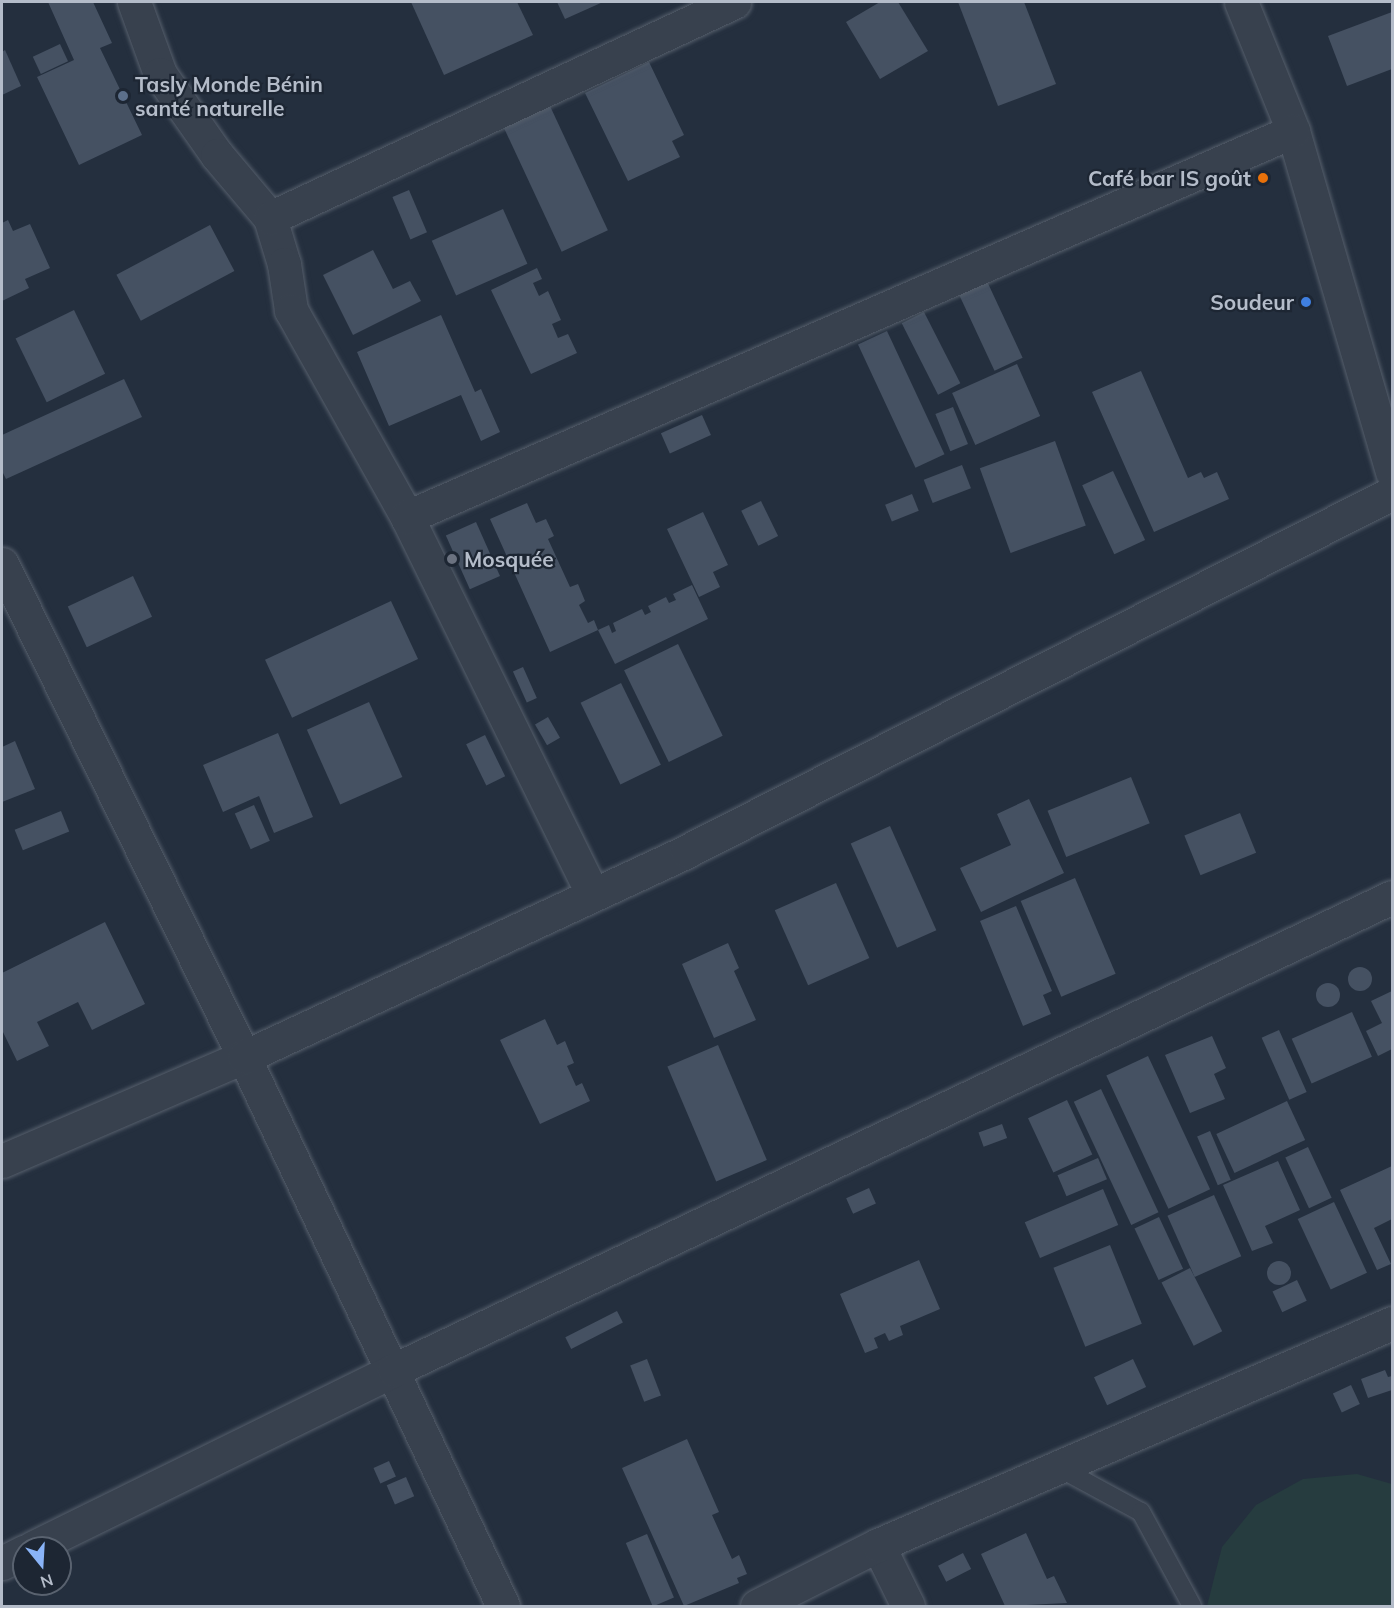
<!DOCTYPE html>
<meta charset="utf-8">
<style>
body{margin:0}
#map{position:relative;width:1394px;height:1608px;overflow:hidden;background:#242f3e;font-family:Mulish,sans-serif}
div>[style]{position:absolute}
[style*='--x']{left:calc(var(--x)*1px);top:calc(var(--y)*1px);width:calc(var(--w)*1px);rotate:calc(var(--a)*1deg)}
.green>*{inset:0;background:#263c3f}
.building>*{inset:0;background:#455162;transform-origin:0 0}
.round{border-radius:50%}
.roads{filter:drop-shadow(0 0 2px #565f6c) drop-shadow(0 0 2px #565f6c)}
.service>*{height:18px;margin:-9px;padding:0 9px;transform-origin:9px;border-radius:9px;background:#38414e}
.minor>*{height:33px;margin:-16.5px;padding:0 16.5px;transform-origin:16.5px;border-radius:16.5px;background:#38414e}
.dots>*{width:16px;height:16px;translate:-50% -50%;box-sizing:border-box;border:3px solid #1d2633;border-radius:50%}
span{translate:-50% -50%;white-space:nowrap;text-align:center;line-height:1.15;-webkit-text-stroke:4.5px #1d2633;paint-order:stroke}
.poi-label{font-size:21px;color:#b4bcc9;font-weight:700}
.left{translate:0 -50%;text-align:left}
.right{translate:-100% -50%;text-align:right}
.frame{position:absolute;inset:0;border:3px solid #b4bcc9;pointer-events:none}
.north{position:absolute;left:12px;top:1536px;width:60px;height:60px;box-sizing:border-box;background:#1d2633;border:2px solid #59626f;border-radius:50%;rotate:162deg;font-size:16px;font-weight:700;line-height:24px;text-align:center;color:#b4bcc9}
.north::after{content:'';display:block;margin:auto;width:21px;height:27px;background:#8ab4f8;clip-path:polygon(50% 0,100% 100%,50% 72%,0 100%)}
</style>
<div id="map">
<div class="green">
<i style="clip-path:polygon(1357px 1474px,1392px 1484px,1392px 1606px,1207px 1606px,1222px 1547px,1256px 1505px,1303px 1479px)"></i>
</div>
<div class="building">
<i style="clip-path:polygon(48px 2px,93px 2px,112px 43px,100px 48px,142px 135px,79px 165px,37px 77px,74px 60px)"></i>
<i style="clip-path:polygon(411px 2px,517px 2px,533px 35px,444px 75px)"></i>
<i style="clip-path:polygon(557px 2px,603px 2px,565px 19px)"></i>
<i style="clip-path:polygon(880px 2px,898px 2px,928px 51px,880px 79px,846px 22px)"></i>
<i style="clip-path:polygon(958px 2px,1024px 2px,1056px 84px,998px 106px)"></i>
<i style="clip-path:polygon(1392px 12px,1392px 69px,1347px 86px,1328px 36px)"></i>
<i style="left:60px;top:44px;width:19px;height:30px;rotate:65deg"></i>
<i style="clip-path:polygon(5px 50px,21px 86px,2px 95px,2px 52px)"></i>
<i style="clip-path:polygon(649px 62px,684px 135px,672px 141px,680px 157px,628px 181px,585px 93px)"></i>
<i style="left:550px;top:106px;width:137px;height:51px;rotate:65deg"></i>
<i style="left:409px;top:190px;width:46px;height:18px;rotate:67deg"></i>
<i style="left:503px;top:209px;width:60px;height:78px;rotate:66deg"></i>
<i style="clip-path:polygon(8px 220px,13px 231px,30px 224px,50px 268px,25px 279px,29px 288px,2px 301px,2px 223px)"></i>
<i style="left:210px;top:225px;width:52px;height:106px;rotate:62deg"></i>
<i style="clip-path:polygon(373px 250px,393px 289px,410px 281px,421px 301px,353px 335px,323px 275px)"></i>
<i style="clip-path:polygon(537px 268px,542px 279px,533px 283px,539px 296px,548px 291px,561px 320px,552px 324px,558px 338px,568px 334px,577px 353px,531px 374px,491px 290px)"></i>
<i style="left:985px;top:277px;width:89px;height:31px;rotate:65deg"></i>
<i style="left:74px;top:310px;width:71px;height:65px;rotate:64deg"></i>
<i style="left:924px;top:312px;width:80px;height:25px;rotate:63deg"></i>
<i style="clip-path:polygon(441px 315px,475px 392px,481px 389px,500px 432px,481px 441px,461px 395px,389px 426px,357px 352px)"></i>
<i style="left:887px;top:331px;width:136px;height:32px;rotate:65deg"></i>
<i style="left:1017px;top:364px;width:57px;height:71px;rotate:66deg"></i>
<i style="clip-path:polygon(1141px 371px,1188px 478px,1201px 472px,1204px 478px,1217px 472px,1229px 499px,1154px 532px,1092px 392px)"></i>
<i style="clip-path:polygon(124px 379px,142px 417px,6px 479px,2px 471px,2px 435px)"></i>
<i style="left:953px;top:407px;width:40px;height:19px;rotate:68deg"></i>
<i style="left:702px;top:415px;width:22px;height:45px;rotate:66deg"></i>
<i style="left:1055px;top:441px;width:90px;height:80px;rotate:70deg"></i>
<i style="left:962px;top:465px;width:25px;height:41px;rotate:69deg"></i>
<i style="left:1113px;top:471px;width:76px;height:34px;rotate:65deg"></i>
<i style="left:912px;top:494px;width:18px;height:29px;rotate:68deg"></i>
<i style="left:761px;top:501px;width:39px;height:22px;rotate:64deg"></i>
<i style="clip-path:polygon(527px 503px,536px 523px,546px 519px,554px 536px,548px 539px,570px 587px,578px 584px,585px 601px,579px 605px,588px 623px,594px 620px,598px 630px,550px 652px,490px 519px)"></i>
<i style="clip-path:polygon(703px 512px,728px 565px,713px 572px,720px 587px,699px 597px,667px 529px)"></i>
<i style="left:476px;top:522px;width:59px;height:33px;rotate:66deg"></i>
<i style="left:133px;top:576px;width:45px;height:72px;rotate:65deg"></i>
<i style="clip-path:polygon(692px 585px,708px 619px,615px 664px,598px 630px,609px 625px,612px 633px,616px 631px,613px 623px,642px 609px,645px 615px,651px 612px,648px 606px,666px 597px,669px 603px,676px 600px,673px 594px)"></i>
<i style="left:391px;top:601px;width:64px;height:139px;rotate:65deg"></i>
<i style="left:678px;top:644px;width:102px;height:60px;rotate:64deg"></i>
<i style="left:523px;top:667px;width:34px;height:11px;rotate:66deg"></i>
<i style="left:621px;top:683px;width:91px;height:45px;rotate:64deg"></i>
<i style="left:369px;top:702px;width:82px;height:68px;rotate:66deg"></i>
<i style="left:548px;top:717px;width:24px;height:15px;rotate:60deg"></i>
<i style="clip-path:polygon(278px 733px,313px 817px,274px 833px,259px 796px,223px 812px,203px 765px)"></i>
<i style="left:485px;top:735px;width:46px;height:21px;rotate:64deg"></i>
<i style="clip-path:polygon(15px 741px,35px 789px,2px 802px,2px 747px)"></i>
<i style="left:1131px;top:777px;width:50px;height:90px;rotate:68deg"></i>
<i style="clip-path:polygon(1029px 799px,1064px 873px,981px 912px,960px 868px,1011px 845px,997px 814px)"></i>
<i style="left:254px;top:805px;width:39px;height:21px;rotate:66deg"></i>
<i style="left:61px;top:811px;width:22px;height:50px;rotate:68deg"></i>
<i style="left:1240px;top:813px;width:43px;height:60px;rotate:68deg"></i>
<i style="left:890px;top:826px;width:114px;height:43px;rotate:66deg"></i>
<i style="left:1075px;top:878px;width:104px;height:59px;rotate:67deg"></i>
<i style="left:836px;top:883px;width:82px;height:67px;rotate:66deg"></i>
<i style="clip-path:polygon(1016px 906px,1052px 991px,1043px 995px,1051px 1014px,1023px 1026px,980px 921px)"></i>
<i style="clip-path:polygon(105px 922px,145px 1004px,92px 1030px,78px 1002px,37px 1022px,49px 1046px,17px 1061px,2px 1030px,2px 973px)"></i>
<i style="clip-path:polygon(728px 943px,739px 968px,734px 971px,756px 1020px,714px 1038px,682px 964px)"></i>
<i class="round" style="left:1348px;top:967px;width:24px;height:24px"></i>
<i class="round" style="left:1316px;top:983px;width:24px;height:24px"></i>
<i style="clip-path:polygon(1392px 991px,1392px 1049px,1378px 1056px,1366px 1031px,1382px 1023px,1371px 1001px)"></i>
<i style="left:1352px;top:1012px;width:49px;height:66px;rotate:66deg"></i>
<i style="clip-path:polygon(545px 1019px,557px 1045px,565px 1041px,574px 1063px,567px 1066px,576px 1086px,582px 1083px,590px 1101px,540px 1124px,500px 1040px)"></i>
<i style="left:1279px;top:1030px;width:68px;height:19px;rotate:66deg"></i>
<i style="clip-path:polygon(1212px 1036px,1226px 1068px,1214px 1074px,1225px 1099px,1190px 1113px,1165px 1055px)"></i>
<i style="left:718px;top:1045px;width:125px;height:55px;rotate:67deg"></i>
<i style="left:1148px;top:1056px;width:147px;height:46px;rotate:65deg"></i>
<i style="left:1101px;top:1089px;width:136px;height:30px;rotate:65deg"></i>
<i style="left:1067px;top:1100px;width:60px;height:43px;rotate:65deg"></i>
<i style="left:1287px;top:1101px;width:43px;height:78px;rotate:65deg"></i>
<i style="left:1002px;top:1124px;width:15px;height:25px;rotate:70deg"></i>
<i style="left:1210px;top:1131px;width:53px;height:14px;rotate:67deg"></i>
<i style="left:1308px;top:1147px;width:56px;height:25px;rotate:65deg"></i>
<i style="left:1098px;top:1158px;width:23px;height:44px;rotate:67deg"></i>
<i style="clip-path:polygon(1278px 1161px,1300px 1210px,1265px 1226px,1273px 1243px,1252px 1251px,1223px 1185px)"></i>
<i style="clip-path:polygon(1392px 1166px,1392px 1219px,1374px 1228px,1391px 1264px,1377px 1270px,1340px 1190px)"></i>
<i style="left:869px;top:1188px;width:17px;height:25px;rotate:66deg"></i>
<i style="left:1103px;top:1189px;width:39px;height:85px;rotate:67deg"></i>
<i style="left:1214px;top:1195px;width:67px;height:51px;rotate:66deg"></i>
<i style="left:1334px;top:1202px;width:78px;height:40px;rotate:65deg"></i>
<i style="left:1159px;top:1217px;width:57px;height:27px;rotate:65deg"></i>
<i style="left:1110px;top:1245px;width:85px;height:61px;rotate:68deg"></i>
<i style="clip-path:polygon(919px 1260px,940px 1309px,900px 1326px,903px 1335px,889px 1341px,885px 1333px,874px 1338px,878px 1348px,865px 1353px,840px 1294px)"></i>
<i class="round" style="left:1267px;top:1261px;width:24px;height:24px"></i>
<i style="left:1190px;top:1268px;width:71px;height:32px;rotate:63deg"></i>
<i style="left:1297px;top:1280px;width:23px;height:27px;rotate:65deg"></i>
<i style="left:617px;top:1311px;width:13px;height:58px;rotate:63deg"></i>
<i style="left:647px;top:1359px;width:39px;height:18px;rotate:69deg"></i>
<i style="left:1133px;top:1359px;width:31px;height:43px;rotate:65deg"></i>
<i style="clip-path:polygon(1385px 1370px,1388px 1377px,1392px 1376px,1392px 1390px,1368px 1398px,1361px 1379px)"></i>
<i style="left:1351px;top:1385px;width:21px;height:20px;rotate:65deg"></i>
<i style="clip-path:polygon(687px 1439px,719px 1512px,712px 1515px,732px 1559px,739px 1555px,747px 1574px,737px 1578px,739px 1583px,684px 1606px,622px 1468px)"></i>
<i style="left:389px;top:1461px;width:17px;height:17px;rotate:66deg"></i>
<i style="left:406px;top:1477px;width:21px;height:21px;rotate:67deg"></i>
<i style="clip-path:polygon(1026px 1533px,1047px 1579px,1054px 1576px,1067px 1603px,1005px 1606px,981px 1554px)"></i>
<i style="left:647px;top:1534px;width:69px;height:23px;rotate:67deg"></i>
<i style="left:963px;top:1553px;width:18px;height:28px;rotate:63deg"></i>
</div>
<div class="roads">
<div class="service">
<i style="--x:1058;--y:1467;--w:94;--a:28.5"></i>
<i style="--x:1141;--y:1512;--w:107;--a:61.5"></i>
</div>
<div class="minor">
<i style="--x:134;--y:2;--w:77;--a:70.1"></i>
<i style="--x:160;--y:74;--w:99;--a:54.9"></i>
<i style="--x:217;--y:155;--w:82;--a:49.9"></i>
<i style="--x:270;--y:218;--w:48;--a:73.1"></i>
<i style="--x:284;--y:264;--w:47;--a:81.3"></i>
<i style="--x:291;--y:310;--w:237;--a:60.7"></i>
<i style="--x:407;--y:517;--w:421;--a:63.8"></i>
<i style="--x:1241;--y:2;--w:139;--a:68"></i>
<i style="--x:1293;--y:131;--w:355;--a:73.8"></i>
<i style="--x:270;--y:218;--w:512;--a:-24.96"></i>
<i style="--x:407;--y:517;--w:966;--a:-23.54"></i>
<i style="--x:2;--y:564;--w:549;--a:63.85"></i>
<i style="--x:244;--y:1057;--w:607;--a:64.74"></i>
<i style="--x:2;--y:1161;--w:263;--a:-23.3"></i>
<i style="--x:244;--y:1057;--w:489;--a:-24.9"></i>
<i style="--x:687;--y:851;--w:791;--a:-26.92"></i>
<i style="--x:878;--y:1545;--w:68;--a:63.8"></i>
<i style="--x:32;--y:1548;--w:403;--a:-26.2"></i>
<i style="--x:394;--y:1370;--w:1104;--a:-25.36"></i>
<i style="--x:2;--y:1563;--w:25;--a:-27"></i>
<i style="--x:757;--y:1606;--w:136;--a:-26.8"></i>
<i style="--x:878;--y:1545;--w:560;--a:-23.36"></i>
</div>
</div>
<div class="dots">
<i style="left:123px;top:96px;background:#5c6f8a"></i>
<i style="left:1263px;top:178px;background:#e8710a"></i>
<i style="left:1306px;top:302px;background:#3f7fe0"></i>
<i style="left:452px;top:559px;background:#6b7280"></i>
</div>
<div class="poi-label">
<span class="left" style="left:135px;top:96px">Tasly Monde Bénin<br>santé naturelle</span>
<span class="right" style="left:1251px;top:178px">Café bar IS goût</span>
<span class="right" style="left:1294px;top:302px">Soudeur</span>
<span class="left" style="left:464px;top:559px">Mosquée</span>
</div>
<div class="frame"></div>
<div class="north">N</div>
</div>
